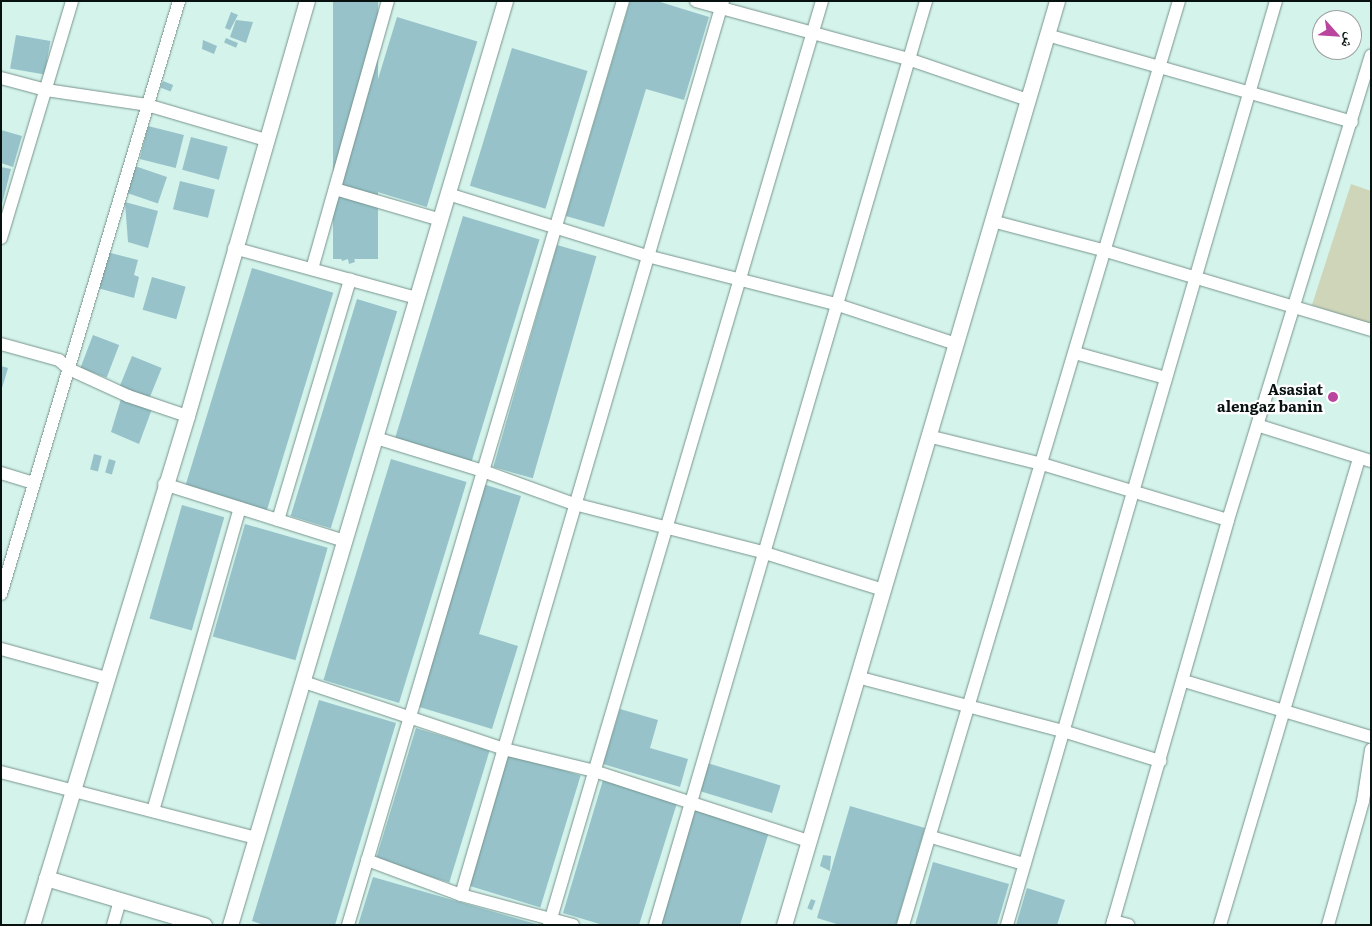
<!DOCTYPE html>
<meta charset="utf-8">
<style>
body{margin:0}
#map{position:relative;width:1372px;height:926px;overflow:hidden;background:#d4f3eb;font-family:Literata,"Noto Naskh Arabic",serif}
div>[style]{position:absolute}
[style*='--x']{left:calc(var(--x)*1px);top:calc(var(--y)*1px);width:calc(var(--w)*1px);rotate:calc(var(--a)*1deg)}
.green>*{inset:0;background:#cfd5b8}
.building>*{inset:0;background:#97c2ca;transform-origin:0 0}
.roads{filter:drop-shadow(0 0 1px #77948d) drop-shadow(0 0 1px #77948d)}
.minor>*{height:12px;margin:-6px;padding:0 6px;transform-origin:6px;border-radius:6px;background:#fff}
.tertiary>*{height:15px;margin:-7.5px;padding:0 7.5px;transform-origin:7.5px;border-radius:7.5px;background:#fff}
.dots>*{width:14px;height:14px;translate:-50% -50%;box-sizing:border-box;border:2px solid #fff;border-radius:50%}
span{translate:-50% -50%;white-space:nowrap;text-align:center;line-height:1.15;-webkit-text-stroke:4.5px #fff;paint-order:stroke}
.poi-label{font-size:15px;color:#071210;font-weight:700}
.right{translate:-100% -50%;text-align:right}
.frame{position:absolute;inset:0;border:2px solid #071210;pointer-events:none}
.north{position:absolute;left:1312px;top:10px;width:50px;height:50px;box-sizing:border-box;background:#fff;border:1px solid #9ca09f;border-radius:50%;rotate:116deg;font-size:14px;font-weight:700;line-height:20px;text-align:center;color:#071210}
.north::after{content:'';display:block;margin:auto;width:18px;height:22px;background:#b9459e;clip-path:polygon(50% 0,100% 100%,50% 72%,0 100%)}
</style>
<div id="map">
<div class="green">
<i style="clip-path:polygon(1351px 184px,1371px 191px,1371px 324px,1312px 305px)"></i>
</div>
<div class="building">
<i style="left:333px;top:1px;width:45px;height:258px"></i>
<i style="clip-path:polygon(630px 1px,657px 1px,709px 17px,684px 100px,646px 89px,604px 227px,566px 216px)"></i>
<i style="clip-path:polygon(231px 12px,238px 15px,230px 30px,225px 28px)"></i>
<i style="left:397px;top:17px;width:84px;height:173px;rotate:17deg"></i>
<i style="clip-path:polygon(236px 20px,253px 22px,246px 43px,230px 37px)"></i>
<i style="left:16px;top:35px;width:35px;height:34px;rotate:10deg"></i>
<i style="left:226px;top:38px;width:13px;height:5px;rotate:23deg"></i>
<i style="clip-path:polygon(203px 40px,217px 46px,214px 54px,202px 49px)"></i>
<i style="left:512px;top:48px;width:79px;height:144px;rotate:17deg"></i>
<i style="left:163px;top:81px;width:11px;height:7px;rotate:22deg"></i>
<i style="left:148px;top:126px;width:37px;height:34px;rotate:14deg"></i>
<i style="clip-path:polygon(1px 130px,22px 136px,13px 167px,1px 163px)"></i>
<i style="left:191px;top:137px;width:38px;height:34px;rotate:15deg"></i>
<i style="left:132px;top:165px;width:37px;height:28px;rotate:19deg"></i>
<i style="clip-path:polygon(1px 167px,11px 169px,2px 204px,1px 204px)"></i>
<i style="left:180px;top:181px;width:36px;height:29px;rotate:14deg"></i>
<i style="clip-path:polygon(125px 202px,158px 211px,148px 248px,128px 242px)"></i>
<i style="left:341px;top:204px;width:23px;height:13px;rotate:18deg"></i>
<i style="left:463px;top:216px;width:80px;height:232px;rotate:17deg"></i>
<i style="clip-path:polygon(352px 229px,354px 236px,368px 232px,374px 252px,354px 258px,355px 262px,349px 264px,348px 259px,342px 261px,334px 234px)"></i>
<i style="left:557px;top:245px;width:41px;height:231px;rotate:16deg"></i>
<i style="clip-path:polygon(103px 251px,138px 260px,134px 275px,139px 277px,134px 298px,94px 287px)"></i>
<i style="left:252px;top:268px;width:85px;height:227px;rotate:17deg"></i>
<i style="left:152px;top:277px;width:35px;height:34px;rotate:16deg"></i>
<i style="left:357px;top:299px;width:42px;height:227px;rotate:17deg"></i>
<i style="left:93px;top:335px;width:28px;height:35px;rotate:21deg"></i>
<i style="left:132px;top:356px;width:32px;height:33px;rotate:22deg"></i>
<i style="clip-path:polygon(1px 366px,8px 368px,2px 388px,1px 388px)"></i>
<i style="clip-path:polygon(121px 399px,152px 409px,139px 444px,111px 432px)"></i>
<i style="left:94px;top:454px;width:8px;height:16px;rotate:14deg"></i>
<i style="left:109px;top:459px;width:7px;height:14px;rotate:16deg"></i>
<i style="left:391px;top:459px;width:79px;height:231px;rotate:17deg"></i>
<i style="clip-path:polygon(483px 484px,521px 496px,479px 634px,518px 646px,492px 729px,416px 706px)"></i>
<i style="left:182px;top:505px;width:44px;height:118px;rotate:16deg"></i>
<i style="left:245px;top:524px;width:86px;height:117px;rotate:16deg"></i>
<i style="clip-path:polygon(319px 700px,396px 723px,335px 925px,264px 925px,252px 921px)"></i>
<i style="clip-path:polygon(620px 709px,658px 720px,650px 748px,688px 759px,680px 787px,603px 764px)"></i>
<i style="left:416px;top:728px;width:77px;height:138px;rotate:17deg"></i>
<i style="left:507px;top:753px;width:77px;height:138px;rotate:17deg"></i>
<i style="left:704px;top:762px;width:80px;height:29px;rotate:17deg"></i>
<i style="clip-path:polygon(603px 780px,677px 803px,639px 925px,603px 925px,563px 913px)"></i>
<i style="clip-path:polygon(850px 806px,925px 828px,896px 925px,840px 925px,817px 918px)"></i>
<i style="clip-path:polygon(695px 809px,769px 832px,740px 925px,660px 925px)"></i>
<i style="clip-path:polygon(823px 855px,831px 856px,830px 871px,820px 866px)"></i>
<i style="clip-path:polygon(933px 862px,1009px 884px,997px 925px,915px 925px)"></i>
<i style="clip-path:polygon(373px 877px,536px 924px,536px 925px,358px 925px)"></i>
<i style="clip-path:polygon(1027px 888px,1065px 900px,1057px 925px,1016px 925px)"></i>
<i style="left:811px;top:899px;width:5px;height:10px;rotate:22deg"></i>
</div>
<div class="roads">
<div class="minor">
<i style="--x:696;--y:1;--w:220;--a:15.3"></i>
<i style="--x:908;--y:59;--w:127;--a:18.9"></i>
<i style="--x:1047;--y:35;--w:317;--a:15.9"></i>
<i style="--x:1;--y:78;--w:47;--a:14.9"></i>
<i style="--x:46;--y:90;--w:102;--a:8.4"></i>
<i style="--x:147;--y:105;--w:124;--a:16.4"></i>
<i style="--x:335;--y:189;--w:110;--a:16.3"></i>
<i style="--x:448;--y:194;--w:208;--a:17.3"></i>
<i style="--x:647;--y:256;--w:194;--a:14.3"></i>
<i style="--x:835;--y:304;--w:127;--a:18.3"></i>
<i style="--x:992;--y:221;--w:118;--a:14.7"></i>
<i style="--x:1106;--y:251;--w:277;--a:16.6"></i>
<i style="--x:1;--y:238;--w:247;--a:-73.3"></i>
<i style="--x:234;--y:248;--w:190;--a:15.3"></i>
<i style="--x:312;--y:269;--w:279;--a:-74.2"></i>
<i style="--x:1;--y:344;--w:60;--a:15.4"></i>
<i style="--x:59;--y:360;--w:13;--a:42"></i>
<i style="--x:69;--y:369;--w:65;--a:24.6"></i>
<i style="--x:128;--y:396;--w:62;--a:18.7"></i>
<i style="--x:1075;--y:353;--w:94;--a:15.4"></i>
<i style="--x:1260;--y:426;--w:116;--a:17.5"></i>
<i style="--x:928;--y:436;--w:117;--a:13.8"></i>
<i style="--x:1042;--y:464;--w:194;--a:16.8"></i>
<i style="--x:376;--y:438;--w:112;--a:17.1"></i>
<i style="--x:483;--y:471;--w:97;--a:19.9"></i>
<i style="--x:574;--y:504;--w:194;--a:14.3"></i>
<i style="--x:762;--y:552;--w:127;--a:17.4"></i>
<i style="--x:1;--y:473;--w:34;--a:17"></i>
<i style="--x:164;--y:484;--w:190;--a:17.5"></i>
<i style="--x:278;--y:520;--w:251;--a:-73.3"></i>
<i style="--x:1;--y:594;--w:619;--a:-73.29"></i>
<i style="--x:1;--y:649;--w:109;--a:15.4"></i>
<i style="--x:857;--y:677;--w:213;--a:14.7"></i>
<i style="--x:1063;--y:731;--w:102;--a:17.2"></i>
<i style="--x:1184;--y:681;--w:195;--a:16.7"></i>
<i style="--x:304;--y:682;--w:211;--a:18.5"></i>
<i style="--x:504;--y:749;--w:93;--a:13.7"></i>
<i style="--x:594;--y:771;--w:225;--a:18.1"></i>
<i style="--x:1;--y:772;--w:263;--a:14.5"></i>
<i style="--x:153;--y:811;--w:315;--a:-74"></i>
<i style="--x:931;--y:837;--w:97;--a:16.2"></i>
<i style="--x:367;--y:860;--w:100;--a:20.4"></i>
<i style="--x:461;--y:895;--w:116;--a:15"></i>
<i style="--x:461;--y:895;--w:932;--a:-73.67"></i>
<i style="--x:1113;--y:921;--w:16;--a:15"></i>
<i style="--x:113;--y:925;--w:26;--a:-74"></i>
<i style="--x:348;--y:925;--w:964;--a:-73.43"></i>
<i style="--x:549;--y:925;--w:963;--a:-73.54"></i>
<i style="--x:655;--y:925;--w:963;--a:-73.65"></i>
<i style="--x:903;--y:925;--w:964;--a:-73.37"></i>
<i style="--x:1007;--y:925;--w:962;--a:-73.77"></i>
<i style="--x:1112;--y:925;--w:421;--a:-74"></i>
<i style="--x:1228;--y:520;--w:486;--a:-72.9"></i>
<i style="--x:1220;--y:925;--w:487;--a:-73.4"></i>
<i style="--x:1328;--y:925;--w:129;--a:-74.2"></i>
<i style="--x:1363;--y:801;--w:52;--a:-81.1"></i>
</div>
<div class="tertiary">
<i style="--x:46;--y:878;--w:165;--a:16.6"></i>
<i style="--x:32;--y:925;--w:532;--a:-73.06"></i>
<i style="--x:187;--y:416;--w:432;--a:-73.9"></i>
<i style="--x:230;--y:925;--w:964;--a:-73.43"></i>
<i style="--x:784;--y:925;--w:963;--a:-73.54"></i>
</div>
</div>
<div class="dots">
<i style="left:1333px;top:397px;background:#b9459e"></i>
</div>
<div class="poi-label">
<span class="right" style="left:1323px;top:397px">Asasiat<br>alengaz banin</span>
</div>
<div class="frame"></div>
<div class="north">ش</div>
</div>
